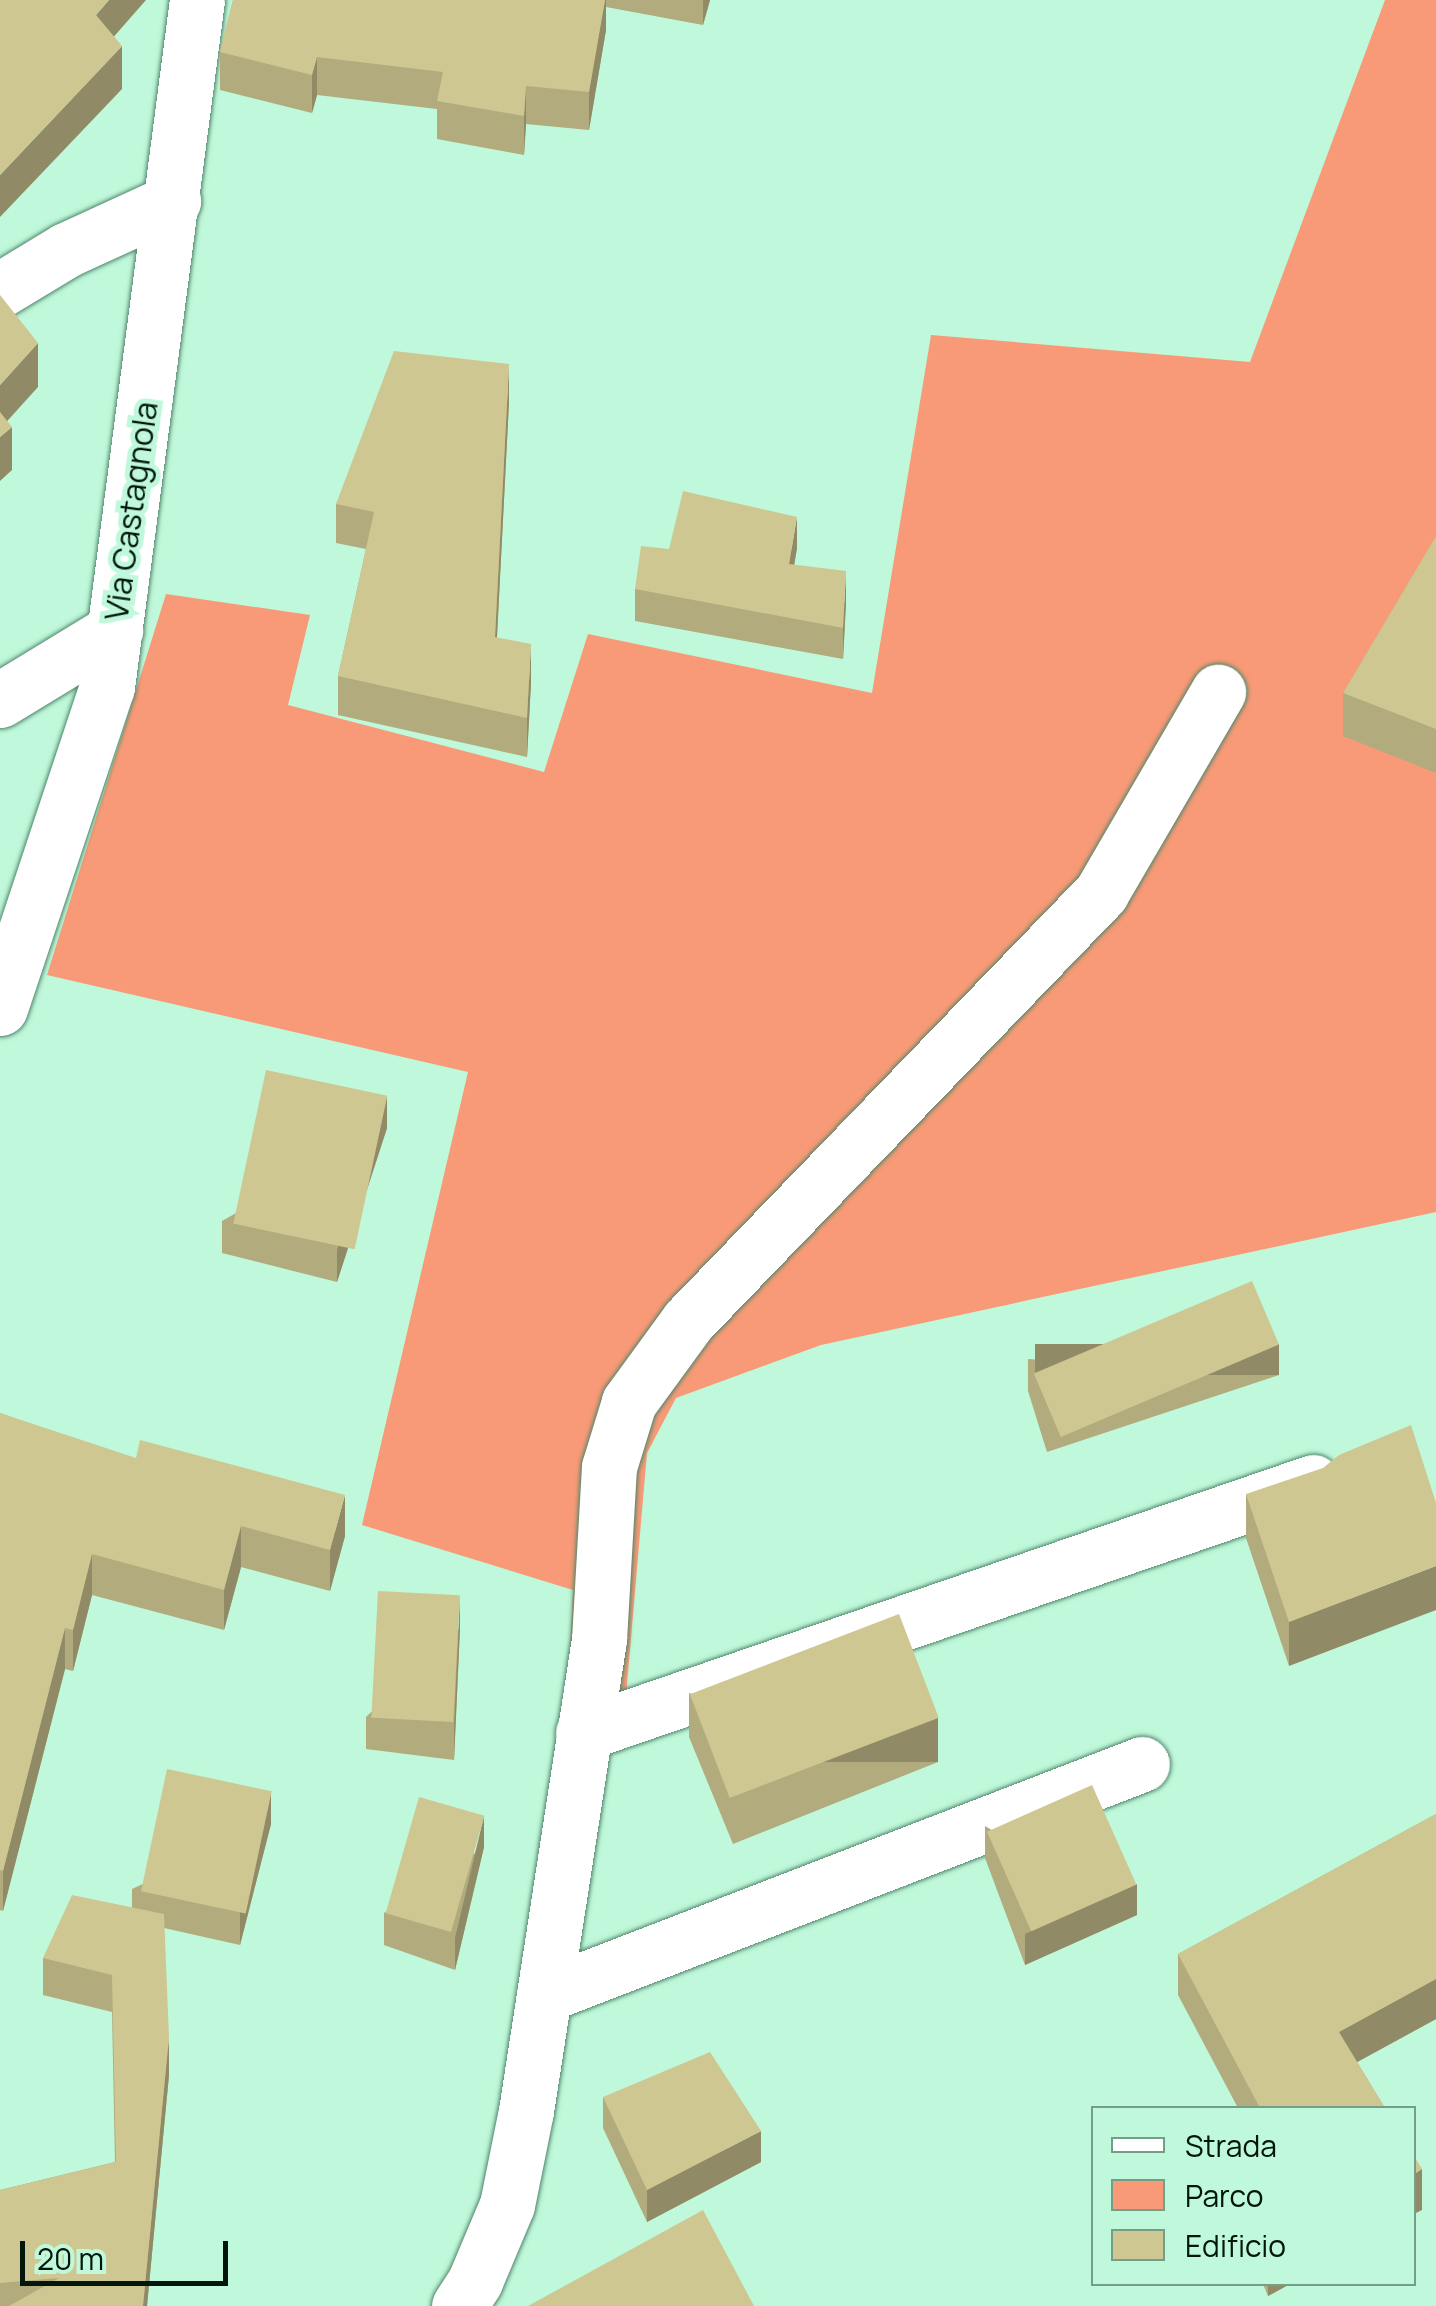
<!DOCTYPE html>
<style>
body{margin:0}
#map{position:relative;width:1436px;height:2306px;overflow:hidden;background:#bff8da;font-family:Manrope,sans-serif}
div>[style]{position:absolute}
[style*='--x']{left:calc(var(--x)*1px);top:calc(var(--y)*1px);width:calc(var(--w)*1px);rotate:calc(var(--a)*1deg)}
.green>*{inset:0;background:#f89a77}
.roads{filter:drop-shadow(0 0 2px #50856b) drop-shadow(0 0 2px #50856b)}
.minor>*{height:55px;margin:-27.5px;padding:0 27.5px;transform-origin:27.5px;border-radius:27.5px;background:#fff}
.wall>*{inset:0;background:#b1ab7e}
.shaded-wall>*{inset:0;background:#908b66;transform-origin:0 0}
.building>*{inset:0;background:#cec792;transform-origin:0 0}
span{translate:-50% -50%;white-space:nowrap;text-align:center;line-height:1.15;-webkit-text-stroke:10px #bff8da;paint-order:stroke}
.street-label{font-size:32px;color:#02160c}
.legend{position:absolute;left:1091px;top:2106px;width:325px;height:180px;box-sizing:border-box;background:#bff8da;border:2px solid #739e88;margin:0;padding:12px 18px;list-style:none;font-size:30px;color:#02160c}
.legend li{display:flex;align-items:center;gap:20px;height:50px}
.legend b{width:50px;border:2px solid #739e88}
.scale{position:absolute;left:20px;top:2241px;width:208px;height:45px;box-sizing:border-box;border:5px solid #02160c;border-top:0;padding-left:12px;font-size:30px;line-height:35px;white-space:nowrap;color:#02160c;-webkit-text-stroke:8px #bff8da;paint-order:stroke}
</style>
<div id="map">
<div class="green">
<i style="clip-path:polygon(1385px 0,1436px 0,1436px 1212px,821px 1345px,676px 1398px,647px 1453px,626px 1696px,568px 1686px,573px 1590px,362px 1525px,468px 1072px,47px 975px,166px 594px,310px 615px,288px 705px,544px 772px,588px 634px,872px 693px,931px 335px,1250px 362px)"></i>
</div>
<div class="roads">
<div class="minor">
<i style="--x:0;--y:290;--w:77;--a:-31.2"></i>
<i style="--x:66;--y:250;--w:118;--a:-24.6"></i>
<i style="--x:0;--y:700;--w:135;--a:-31.3"></i>
<i style="--x:0;--y:1008;--w:338;--a:-71.6"></i>
<i style="--x:107;--y:687;--w:693;--a:-82.54"></i>
<i style="--x:583;--y:1733;--w:772;--a:-18.97"></i>
<i style="--x:544;--y:1995;--w:641;--a:-21.12"></i>
<i style="--x:459;--y:2306;--w:30;--a:-57"></i>
<i style="--x:475;--y:2281;--w:82;--a:-67.2"></i>
<i style="--x:507;--y:2205;--w:96;--a:-78.6"></i>
<i style="--x:526;--y:2111;--w:477;--a:-81.2"></i>
<i style="--x:599;--y:1640;--w:173;--a:-86.7"></i>
<i style="--x:609;--y:1467;--w:68;--a:-72.9"></i>
<i style="--x:629;--y:1402;--w:100;--a:-53.9"></i>
<i style="--x:688;--y:1321;--w:595;--a:-46.02"></i>
<i style="--x:1101;--y:893;--w:233;--a:-59.8"></i>
</div>
</div>
<div class="wall">
<i style="clip-path:polygon(233px 0,710px 0,703px 25px,606px 7px,606px 30px,589px 130px,526px 124px,524px 155px,437px 139px,437px 109px,317px 95px,312px 113px,220px 90px,220px 52px)"></i>
<i style="clip-path:polygon(509px 402px,497px 637px,531px 683px,527px 757px,338px 715px,338px 676px,366px 549px,336px 543px,336px 504px)"></i>
<i style="clip-path:polygon(1436px 536px,1436px 773px,1343px 736px,1343px 693px)"></i>
<i style="clip-path:polygon(797px 548px,794px 565px,846px 603px,843px 659px,635px 621px,635px 589px)"></i>
<i style="clip-path:polygon(387px 1128px,337px 1282px,222px 1253px,222px 1221px)"></i>
<i style="clip-path:polygon(1028px 1359px,1279px 1375px,1047px 1452px,1028px 1391px)"></i>
<i style="clip-path:polygon(0 1413px,345px 1536px,330px 1591px,241px 1567px,224px 1630px,92px 1595px,73px 1671px,65px 1669px,3px 1911px,0 1910px)"></i>
<i style="clip-path:polygon(1246px 1494px,1436px 1503px,1289px 1666px,1246px 1538px)"></i>
<i style="clip-path:polygon(460px 1628px,454px 1760px,366px 1749px,366px 1717px)"></i>
<i style="clip-path:polygon(689px 1693px,938px 1762px,733px 1844px,689px 1737px)"></i>
<i style="clip-path:polygon(1436px 1814px,1436px 2019px,1357px 2062px,1385px 2108px,1238px 2108px,1178px 1995px,1178px 1954px)"></i>
<i style="clip-path:polygon(271px 1824px,240px 1945px,164px 1928px,169px 2075px,147px 2306px,0 2306px,0 2190px,115px 2162px,112px 2012px,43px 1995px,43px 1958px,132px 1907px,132px 1889px)"></i>
<i style="clip-path:polygon(985px 1826px,1137px 1915px,1025px 1965px,985px 1858px)"></i>
<i style="clip-path:polygon(484px 1847px,455px 1970px,384px 1945px,384px 1913px)"></i>
<i style="clip-path:polygon(603px 2097px,761px 2162px,647px 2222px,603px 2128px)"></i>
<i style="clip-path:polygon(1263px 2284px,1290px 2284px,1268px 2296px)"></i>
</div>
<div class="shaded-wall">
<i style="clip-path:polygon(109px 0,146px 0,96px 57px,96px 15px)"></i>
<i style="clip-path:polygon(605px 0,606px 0,606px 30px,589px 130px,589px 92px)"></i>
<i style="clip-path:polygon(703px 0,710px 0,703px 25px)"></i>
<i style="clip-path:polygon(122px 46px,122px 89px,0 217px,0 175px)"></i>
<i style="clip-path:polygon(317px 57px,317px 95px,312px 113px,312px 75px)"></i>
<i style="clip-path:polygon(526px 86px,526px 124px,524px 155px,524px 116px)"></i>
<i style="clip-path:polygon(38px 343px,38px 387px,0 429px,0 385px)"></i>
<i style="clip-path:polygon(509px 364px,509px 402px,495px 675px,495px 637px)"></i>
<i style="clip-path:polygon(12px 427px,12px 470px,0 481px,0 437px)"></i>
<i style="clip-path:polygon(797px 517px,797px 548px,789px 596px,789px 564px)"></i>
<i style="clip-path:polygon(846px 571px,846px 603px,843px 659px,843px 628px)"></i>
<i style="clip-path:polygon(531px 644px,531px 683px,527px 757px,527px 718px)"></i>
<i style="clip-path:polygon(387px 1096px,387px 1128px,337px 1282px,337px 1250px)"></i>
<i style="left:1279px;top:1344px;width:31px;height:244px;rotate:90deg"></i>
<i style="clip-path:polygon(345px 1495px,345px 1536px,330px 1591px,330px 1550px)"></i>
<i style="clip-path:polygon(241px 1526px,241px 1567px,224px 1630px,224px 1590px)"></i>
<i style="clip-path:polygon(92px 1554px,92px 1595px,73px 1671px,73px 1630px)"></i>
<i style="clip-path:polygon(1436px 1566px,1436px 1610px,1289px 1666px,1289px 1622px)"></i>
<i style="clip-path:polygon(460px 1596px,460px 1628px,454px 1760px,454px 1728px)"></i>
<i style="clip-path:polygon(65px 1628px,65px 1669px,3px 1911px,3px 1871px)"></i>
<i style="left:938px;top:1718px;width:44px;height:221px;rotate:90deg"></i>
<i style="clip-path:polygon(271px 1792px,271px 1824px,240px 1945px,240px 1913px)"></i>
<i style="clip-path:polygon(484px 1816px,484px 1847px,455px 1970px,455px 1938px)"></i>
<i style="clip-path:polygon(1137px 1884px,1137px 1915px,1025px 1965px,1025px 1934px)"></i>
<i style="clip-path:polygon(1436px 1979px,1436px 2019px,1339px 2072px,1339px 2032px)"></i>
<i style="clip-path:polygon(169px 2037px,169px 2075px,147px 2306px,143px 2306px)"></i>
<i style="clip-path:polygon(761px 2131px,761px 2162px,647px 2222px,647px 2190px)"></i>
<i style="clip-path:polygon(1422px 2169px,1422px 2210px,1414px 2214px,1414px 2174px)"></i>
<i style="clip-path:polygon(1268px 2284px,1290px 2284px,1268px 2296px)"></i>
</div>
<div class="building">
<i style="clip-path:polygon(0 0,109px 0,96px 15px,122px 46px,0 175px)"></i>
<i style="clip-path:polygon(233px 0,605px 0,589px 92px,526px 86px,524px 116px,437px 101px,443px 72px,317px 57px,312px 75px,220px 52px)"></i>
<i style="clip-path:polygon(0 295px,38px 343px,0 385px)"></i>
<i style="clip-path:polygon(394px 351px,509px 364px,495px 637px,531px 644px,527px 718px,338px 676px,374px 512px,336px 504px)"></i>
<i style="clip-path:polygon(0 412px,12px 427px,0 437px)"></i>
<i style="clip-path:polygon(683px 491px,797px 517px,789px 564px,846px 571px,843px 628px,635px 589px,641px 546px,669px 549px)"></i>
<i style="clip-path:polygon(1436px 536px,1436px 729px,1343px 693px)"></i>
<i style="left:266px;top:1070px;width:124px;height:157px;rotate:12deg"></i>
<i style="left:1252px;top:1281px;width:69px;height:237px;rotate:67deg"></i>
<i style="clip-path:polygon(0 1413px,136px 1458px,140px 1440px,345px 1495px,330px 1550px,241px 1526px,224px 1590px,92px 1554px,73px 1630px,65px 1628px,3px 1871px,0 1870px)"></i>
<i style="clip-path:polygon(1411px 1425px,1436px 1503px,1436px 1566px,1289px 1622px,1246px 1494px,1323px 1468px,1339px 1455px)"></i>
<i style="left:378px;top:1591px;width:82px;height:127px;rotate:3deg"></i>
<i style="left:899px;top:1614px;width:111px;height:224px;rotate:69deg"></i>
<i style="left:167px;top:1769px;width:107px;height:125px;rotate:12deg"></i>
<i style="left:1092px;top:1785px;width:109px;height:115px;rotate:66deg"></i>
<i style="left:419px;top:1797px;width:68px;height:121px;rotate:16deg"></i>
<i style="clip-path:polygon(1436px 1814px,1436px 1979px,1339px 2032px,1385px 2108px,1260px 2108px,1178px 1954px)"></i>
<i style="clip-path:polygon(72px 1895px,164px 1914px,169px 2037px,143px 2306px,9px 2306px,59px 2278px,0 2283px,0 2190px,116px 2162px,112px 1975px,43px 1958px)"></i>
<i style="clip-path:polygon(710px 2052px,761px 2131px,647px 2190px,603px 2097px)"></i>
<i style="clip-path:polygon(1414px 2156px,1422px 2169px,1414px 2174px)"></i>
<i style="clip-path:polygon(703px 2210px,754px 2306px,528px 2306px)"></i>
</div>
<div class="street-label">
<span style="left:131px;top:511px;rotate:-82deg">Via Castagnola</span>
</div>
<ul class="legend">
<li><b style="height:12px;background:#fff"></b>Strada</li>
<li><b style="height:28px;background:#f89a77"></b>Parco</li>
<li><b style="height:28px;background:#cec792"></b>Edificio</li>
</ul>
<div class="scale">20 m</div>
</div>
